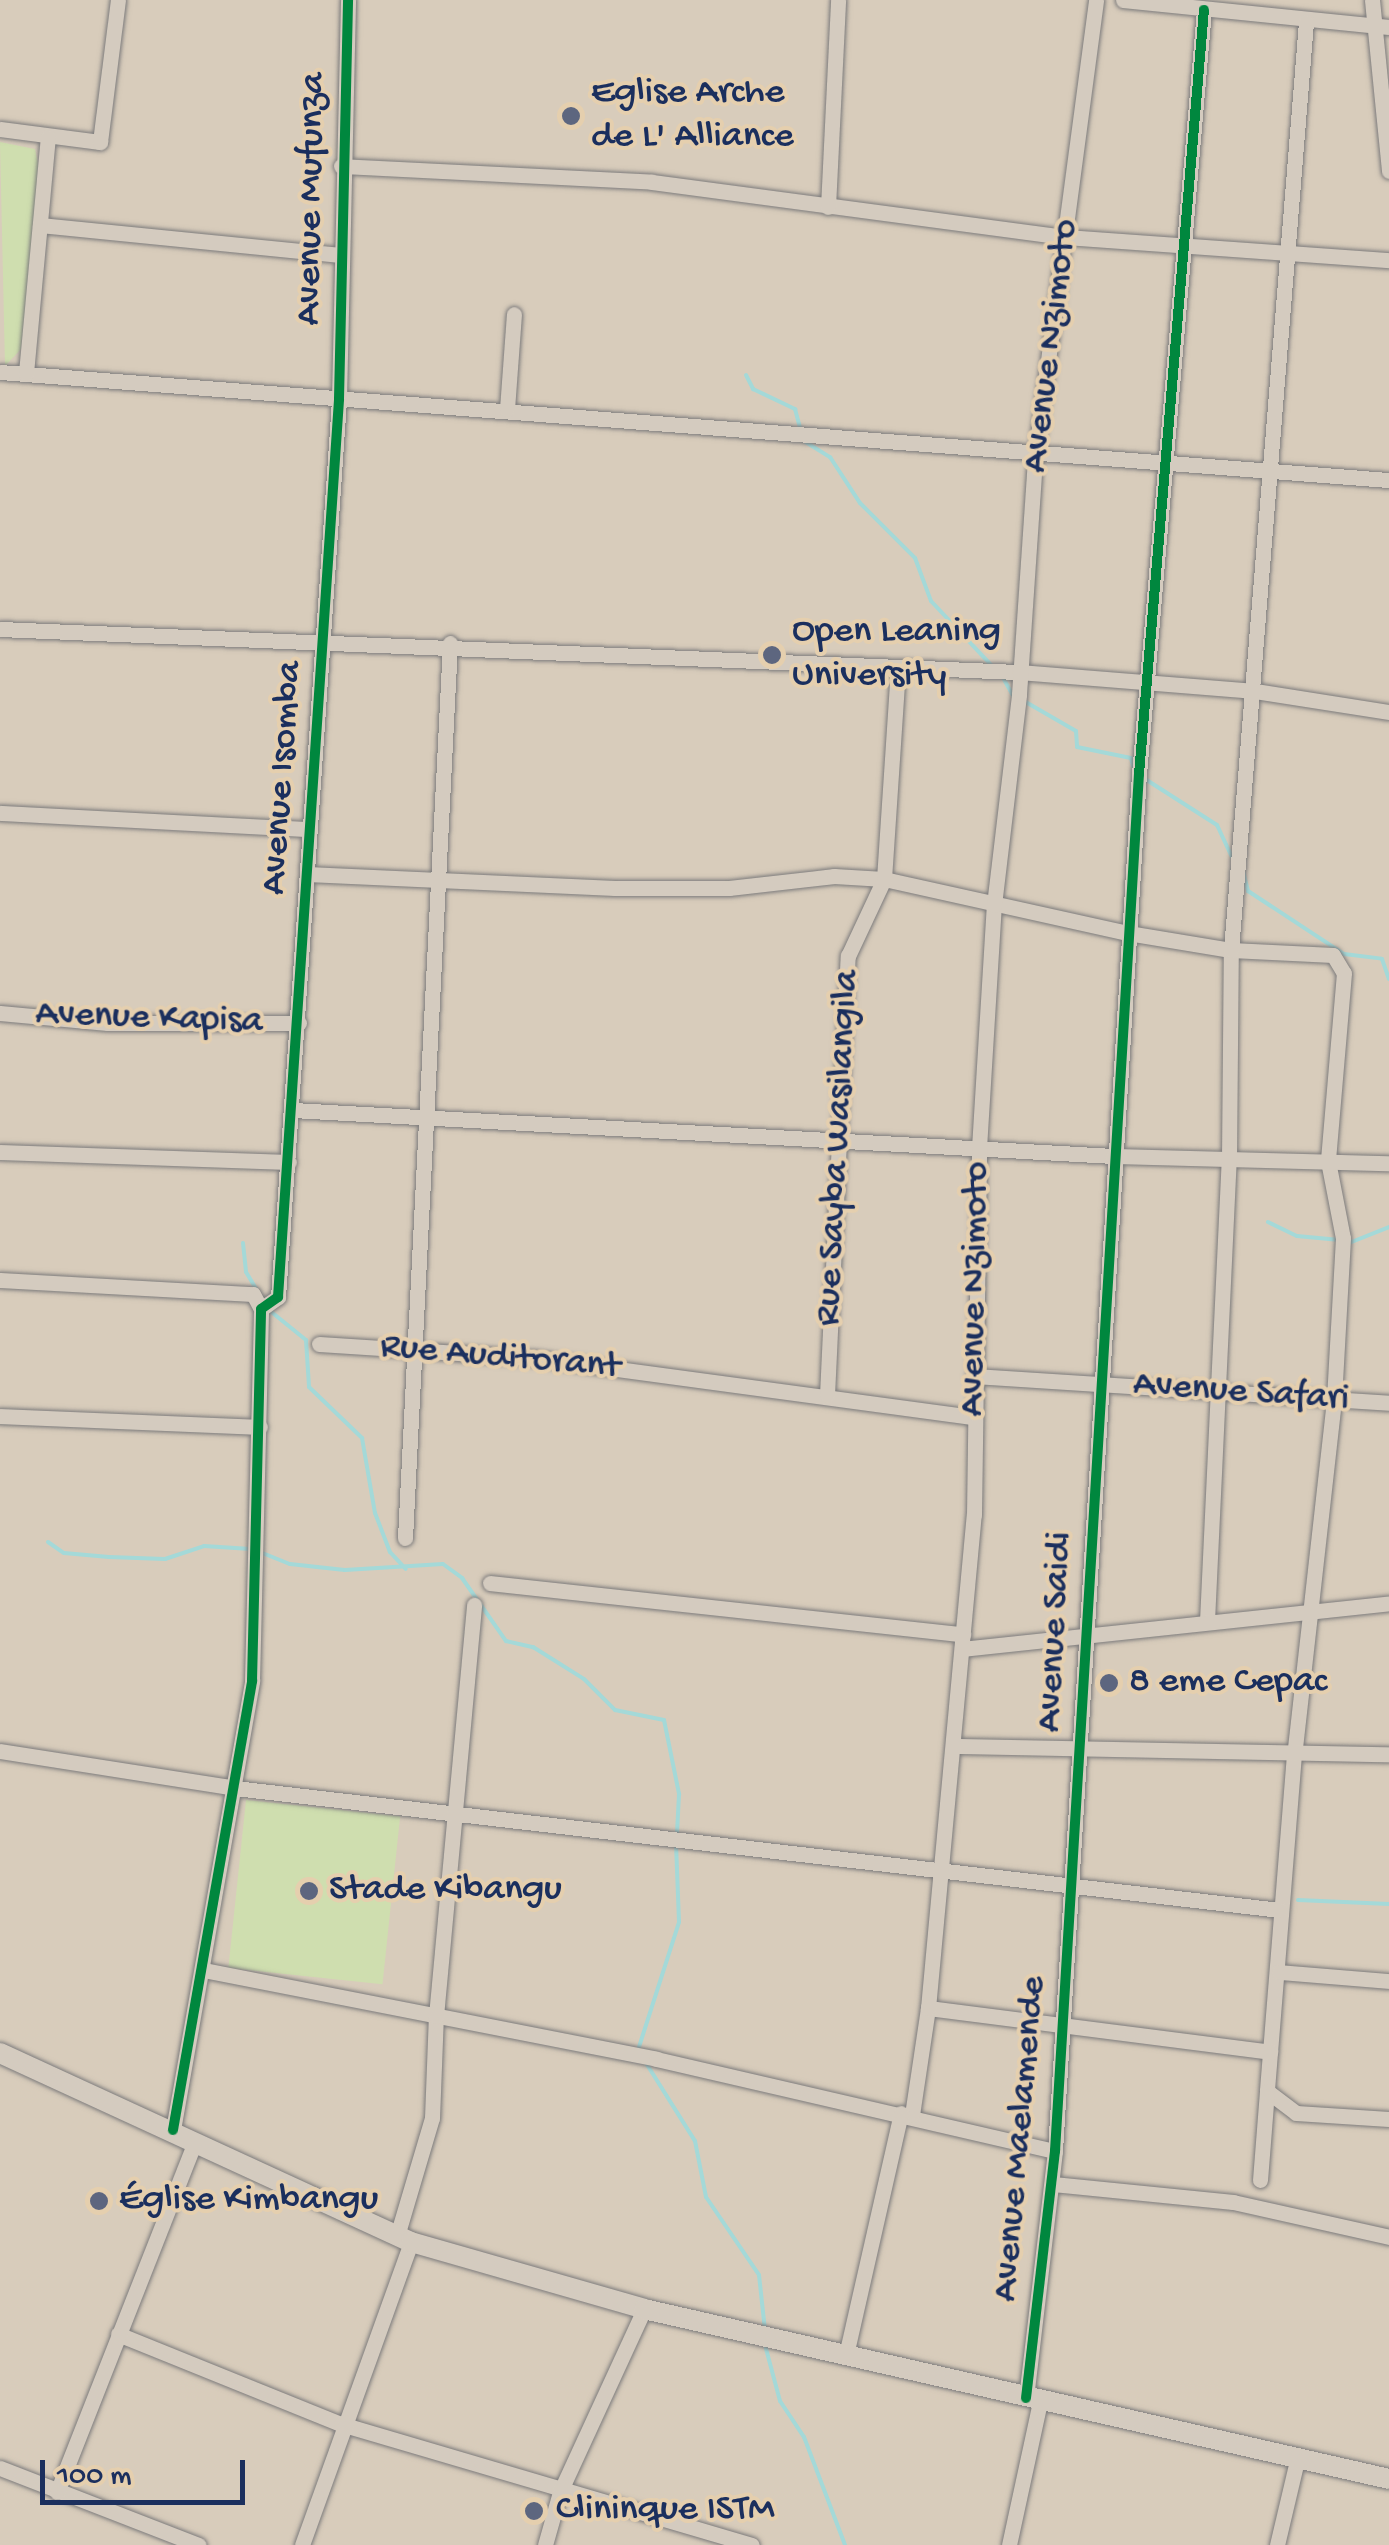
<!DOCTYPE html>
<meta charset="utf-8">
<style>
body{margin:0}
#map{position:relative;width:1389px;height:2545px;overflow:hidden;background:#d8ccbb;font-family:"Gochi Hand",sans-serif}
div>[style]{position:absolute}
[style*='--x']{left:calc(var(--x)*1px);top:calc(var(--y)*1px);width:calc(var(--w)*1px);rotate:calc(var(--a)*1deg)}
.green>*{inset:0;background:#cfdeaf;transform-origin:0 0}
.stream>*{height:4px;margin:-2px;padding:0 2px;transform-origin:2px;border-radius:2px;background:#a4d9d8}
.roads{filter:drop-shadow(0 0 2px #7c7b7c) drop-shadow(0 0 2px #7c7b7c)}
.minor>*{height:15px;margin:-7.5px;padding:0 7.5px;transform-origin:7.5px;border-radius:7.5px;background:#d4cbbf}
.major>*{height:20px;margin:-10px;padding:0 10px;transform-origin:10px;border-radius:10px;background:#d4cbbf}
.cycleway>*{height:10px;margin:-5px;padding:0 5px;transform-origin:5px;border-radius:5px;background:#00873e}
.dots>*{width:28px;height:28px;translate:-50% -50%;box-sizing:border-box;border:5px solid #e5cfae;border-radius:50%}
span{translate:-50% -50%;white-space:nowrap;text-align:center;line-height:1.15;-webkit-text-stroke:8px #e5cfae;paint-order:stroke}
.poi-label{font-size:38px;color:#1b2f5e}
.left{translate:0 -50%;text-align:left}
.street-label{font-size:38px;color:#1b2f5e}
.scale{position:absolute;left:40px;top:2460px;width:205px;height:45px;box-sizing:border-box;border:5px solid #1b2f5e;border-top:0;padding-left:12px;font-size:30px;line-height:35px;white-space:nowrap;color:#1b2f5e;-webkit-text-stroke:8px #e5cfae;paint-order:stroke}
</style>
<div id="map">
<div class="green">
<i style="clip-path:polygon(0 142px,35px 149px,40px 172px,23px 347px,5px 366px)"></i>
<i style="left:246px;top:1800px;width:155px;height:169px;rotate:6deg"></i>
</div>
<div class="stream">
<i style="--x:746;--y:375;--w:16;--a:63"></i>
<i style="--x:753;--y:389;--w:47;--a:25.5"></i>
<i style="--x:795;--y:409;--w:24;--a:75"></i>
<i style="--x:804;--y:441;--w:31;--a:32"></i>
<i style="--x:830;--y:457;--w:55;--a:56.9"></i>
<i style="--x:860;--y:503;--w:78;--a:45"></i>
<i style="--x:915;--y:558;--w:46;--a:69.6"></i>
<i style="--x:931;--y:601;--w:88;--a:46.8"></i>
<i style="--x:1001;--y:674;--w:29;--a:61"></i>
<i style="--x:1024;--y:701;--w:60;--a:30"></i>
<i style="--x:1076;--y:731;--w:16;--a:86"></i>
<i style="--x:1077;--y:747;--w:55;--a:11.5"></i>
<i style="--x:1131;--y:758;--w:8;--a:76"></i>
<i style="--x:1142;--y:777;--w:89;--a:32.6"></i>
<i style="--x:1217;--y:825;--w:35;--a:65"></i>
<i style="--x:1242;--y:867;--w:25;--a:76"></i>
<i style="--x:1248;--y:891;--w:115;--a:33.3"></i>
<i style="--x:1344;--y:954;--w:38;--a:7"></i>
<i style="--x:1382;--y:959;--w:21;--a:71"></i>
<i style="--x:1268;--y:1222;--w:32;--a:26"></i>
<i style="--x:1297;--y:1236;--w:43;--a:5.3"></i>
<i style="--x:243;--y:1243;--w:29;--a:84"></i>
<i style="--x:246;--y:1272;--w:21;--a:59"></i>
<i style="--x:1349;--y:1243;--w:43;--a:-21.8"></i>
<i style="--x:269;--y:1310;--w:48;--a:39"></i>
<i style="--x:306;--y:1340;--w:47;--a:86.3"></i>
<i style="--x:309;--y:1387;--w:74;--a:43.9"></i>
<i style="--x:362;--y:1438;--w:76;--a:80.2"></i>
<i style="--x:375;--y:1513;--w:42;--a:69"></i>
<i style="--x:390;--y:1552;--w:23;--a:47"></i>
<i style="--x:48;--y:1542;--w:19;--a:35"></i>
<i style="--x:64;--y:1553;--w:45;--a:5.1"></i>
<i style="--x:109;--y:1557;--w:56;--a:2"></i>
<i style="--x:165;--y:1559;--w:41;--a:-18.4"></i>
<i style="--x:204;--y:1546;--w:47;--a:3.7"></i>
<i style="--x:260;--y:1552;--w:32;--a:22"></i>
<i style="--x:290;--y:1564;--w:55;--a:6.2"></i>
<i style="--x:345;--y:1570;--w:98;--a:-3.5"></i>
<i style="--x:443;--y:1564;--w:24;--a:36"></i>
<i style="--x:462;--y:1578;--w:77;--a:55.1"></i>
<i style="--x:506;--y:1641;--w:28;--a:13"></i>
<i style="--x:533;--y:1647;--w:60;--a:32.1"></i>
<i style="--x:584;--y:1679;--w:44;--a:45"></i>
<i style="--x:615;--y:1710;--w:50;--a:11.5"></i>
<i style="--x:664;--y:1720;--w:76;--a:78.5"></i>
<i style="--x:679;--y:1794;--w:40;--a:92.9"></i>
<i style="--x:1298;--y:1900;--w:91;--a:2.5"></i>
<i style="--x:638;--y:2050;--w:134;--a:-72.2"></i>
<i style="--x:679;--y:1922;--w:79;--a:-92.2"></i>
<i style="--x:646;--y:2063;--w:92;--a:57.9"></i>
<i style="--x:695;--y:2141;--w:57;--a:78.9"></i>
<i style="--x:706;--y:2197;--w:94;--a:55.8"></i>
<i style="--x:759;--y:2275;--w:55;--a:83.8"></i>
<i style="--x:765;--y:2345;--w:58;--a:75"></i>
<i style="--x:780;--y:2401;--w:43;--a:56.3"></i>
<i style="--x:804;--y:2437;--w:116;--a:69.2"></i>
</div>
<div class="roads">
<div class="minor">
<i style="--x:1123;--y:0;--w:267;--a:5.8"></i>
<i style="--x:1372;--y:0;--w:172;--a:84.3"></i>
<i style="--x:0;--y:129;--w:101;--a:7.4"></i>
<i style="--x:100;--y:142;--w:143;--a:-82.8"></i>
<i style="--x:341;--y:166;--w:311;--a:2.9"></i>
<i style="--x:652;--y:182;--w:418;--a:7.6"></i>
<i style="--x:1066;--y:237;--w:324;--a:4.1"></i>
<i style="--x:828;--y:207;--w:207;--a:-87.2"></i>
<i style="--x:40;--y:225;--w:302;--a:5.7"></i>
<i style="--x:0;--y:372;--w:1393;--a:4.45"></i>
<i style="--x:26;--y:373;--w:237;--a:-84.7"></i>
<i style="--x:507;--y:409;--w:95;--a:-85.8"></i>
<i style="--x:0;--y:629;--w:1020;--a:2.42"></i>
<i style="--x:1019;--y:672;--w:237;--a:4.6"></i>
<i style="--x:1255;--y:691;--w:136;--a:8.9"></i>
<i style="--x:0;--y:813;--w:308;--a:3"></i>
<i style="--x:307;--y:874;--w:308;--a:2.6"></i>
<i style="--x:615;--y:888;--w:114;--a:0"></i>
<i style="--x:729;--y:888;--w:106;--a:-6.5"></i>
<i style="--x:834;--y:876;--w:50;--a:3.4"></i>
<i style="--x:884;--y:879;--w:250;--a:12.5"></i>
<i style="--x:1128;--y:933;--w:104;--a:9.4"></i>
<i style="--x:1231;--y:950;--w:102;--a:2.8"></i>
<i style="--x:1333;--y:955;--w:21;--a:59"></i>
<i style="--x:1344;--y:973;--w:189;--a:94.9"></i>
<i style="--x:1328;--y:1161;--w:78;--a:79"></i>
<i style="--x:1343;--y:1238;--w:162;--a:93.2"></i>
<i style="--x:1334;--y:1400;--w:356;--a:96.4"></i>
<i style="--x:1294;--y:1754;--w:338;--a:94.6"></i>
<i style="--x:1267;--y:2091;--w:36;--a:37"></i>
<i style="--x:1296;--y:2113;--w:93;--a:3.7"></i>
<i style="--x:0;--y:1013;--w:108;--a:5.3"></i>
<i style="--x:108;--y:1023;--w:191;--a:0"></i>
<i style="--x:293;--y:1110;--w:821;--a:3.21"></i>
<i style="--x:1113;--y:1156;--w:276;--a:1.5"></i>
<i style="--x:0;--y:1152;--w:289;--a:2"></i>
<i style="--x:0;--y:1280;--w:253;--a:3.2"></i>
<i style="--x:253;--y:1294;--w:17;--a:62"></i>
<i style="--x:319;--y:1344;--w:217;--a:3.7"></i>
<i style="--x:536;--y:1358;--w:442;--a:7.7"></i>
<i style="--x:974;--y:1376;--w:416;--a:3.7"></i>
<i style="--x:827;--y:1395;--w:440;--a:-87.3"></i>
<i style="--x:848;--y:956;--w:85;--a:-64.9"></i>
<i style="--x:884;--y:879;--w:209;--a:-86.2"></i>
<i style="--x:0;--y:1416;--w:260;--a:2.4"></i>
<i style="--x:405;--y:1538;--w:896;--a:-87.12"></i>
<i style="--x:490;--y:1583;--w:476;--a:6.2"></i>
<i style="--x:1207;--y:1621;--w:462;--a:-87.3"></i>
<i style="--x:1229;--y:1160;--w:210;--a:-89.5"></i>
<i style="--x:1231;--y:950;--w:931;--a:-85.38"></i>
<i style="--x:962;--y:1649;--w:429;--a:-6.1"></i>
<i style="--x:954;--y:1746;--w:435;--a:1.1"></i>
<i style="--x:0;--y:1751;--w:238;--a:8.9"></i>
<i style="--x:235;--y:1788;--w:1052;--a:6.66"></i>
<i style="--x:204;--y:1970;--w:461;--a:11.1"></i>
<i style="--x:656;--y:2059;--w:409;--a:13"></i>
<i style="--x:1279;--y:1972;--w:110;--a:4.7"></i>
<i style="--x:928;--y:2008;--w:345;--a:7.3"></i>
<i style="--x:912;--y:2115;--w:108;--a:-81.5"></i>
<i style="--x:928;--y:2008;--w:495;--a:-84.7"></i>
<i style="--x:974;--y:1515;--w:367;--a:-89.2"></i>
<i style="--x:979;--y:1148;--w:243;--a:-86.5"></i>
<i style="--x:994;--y:905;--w:212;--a:-83.2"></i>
<i style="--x:1019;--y:694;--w:237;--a:-86.1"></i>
<i style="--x:1035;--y:458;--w:462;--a:-82.4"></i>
<i style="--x:173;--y:2130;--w:456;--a:-80"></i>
<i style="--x:252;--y:1681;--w:372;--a:-88.6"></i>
<i style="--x:261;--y:1309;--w:21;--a:-35"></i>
<i style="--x:278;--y:1297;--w:900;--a:-86.11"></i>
<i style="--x:339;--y:399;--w:399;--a:-88.7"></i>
<i style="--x:1260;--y:2180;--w:89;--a:-85.5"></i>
<i style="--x:1053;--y:2184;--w:181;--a:5.7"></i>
<i style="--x:1233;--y:2202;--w:160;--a:12.6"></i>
<i style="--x:397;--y:2236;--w:123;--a:-73.5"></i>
<i style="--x:432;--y:2118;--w:102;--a:-87.8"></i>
<i style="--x:436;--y:2016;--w:413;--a:-84.7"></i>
<i style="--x:118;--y:2334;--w:240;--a:22"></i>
<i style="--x:341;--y:2424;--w:428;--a:16.4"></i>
<i style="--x:846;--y:2355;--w:248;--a:-77.2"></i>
<i style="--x:1026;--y:2398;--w:249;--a:-83.3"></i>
<i style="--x:1055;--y:2151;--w:1380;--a:-86.51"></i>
<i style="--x:1139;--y:774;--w:767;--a:-85.14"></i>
<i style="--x:0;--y:2468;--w:213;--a:21.2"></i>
<i style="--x:57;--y:2492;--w:377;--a:-68.5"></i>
<i style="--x:302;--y:2545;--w:322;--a:-70.2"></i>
<i style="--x:545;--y:2545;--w:55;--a:-74.2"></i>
<i style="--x:560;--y:2492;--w:201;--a:-65.3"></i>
<i style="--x:1009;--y:2545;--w:146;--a:-77.8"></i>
<i style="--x:1277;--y:2545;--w:91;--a:-76.7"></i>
</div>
<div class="major">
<i style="--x:0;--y:2053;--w:452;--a:24.7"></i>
<i style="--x:411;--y:2242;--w:242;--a:16"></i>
<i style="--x:644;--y:2309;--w:764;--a:12.85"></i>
</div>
</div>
<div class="cycleway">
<i style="--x:173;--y:2130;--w:456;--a:-80"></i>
<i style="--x:252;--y:1681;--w:372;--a:-88.6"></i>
<i style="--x:261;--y:1309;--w:21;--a:-35"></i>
<i style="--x:278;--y:1297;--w:900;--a:-86.11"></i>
<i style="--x:339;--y:399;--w:399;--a:-88.7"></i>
<i style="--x:1026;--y:2398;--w:249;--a:-83.3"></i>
<i style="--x:1055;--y:2151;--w:1380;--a:-86.51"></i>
<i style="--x:1139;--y:774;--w:767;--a:-85.14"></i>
</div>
<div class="dots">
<i style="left:571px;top:116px;background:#5d667f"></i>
<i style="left:772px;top:655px;background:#5d667f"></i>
<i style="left:1109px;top:1683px;background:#5d667f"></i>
<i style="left:309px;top:1891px;background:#5d667f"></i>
<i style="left:99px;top:2201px;background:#5d667f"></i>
<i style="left:534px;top:2511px;background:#5d667f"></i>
</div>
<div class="poi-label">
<span class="left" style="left:591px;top:116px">Eglise Arche<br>de L' Alliance</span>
<span class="left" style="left:792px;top:655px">Open Leaning<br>University</span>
<span class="left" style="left:1129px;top:1683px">8 eme Cepac</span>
<span class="left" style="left:329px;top:1891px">Stade Kibangu</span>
<span class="left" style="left:119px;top:2201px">Église Kimbangu</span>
<span class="left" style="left:556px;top:2511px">Clininque ISTM</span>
</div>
<div class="street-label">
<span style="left:313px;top:199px;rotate:-89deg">Avenue Mufunza</span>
<span style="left:1052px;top:346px;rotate:-83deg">Avenue Nzimoto</span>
<span style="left:284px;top:778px;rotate:-86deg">Avenue Isomba</span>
<span style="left:149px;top:1019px;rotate:2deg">Avenue Kapisa</span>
<span style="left:839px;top:1148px;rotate:-87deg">Rue Sayba Wasilangila</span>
<span style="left:976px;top:1289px;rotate:-89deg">Avenue Nzimoto</span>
<span style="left:500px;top:1358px;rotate:5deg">Rue Auditorant</span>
<span style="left:1241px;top:1393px;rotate:4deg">Avenue Safari</span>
<span style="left:1056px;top:1632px;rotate:-87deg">Avenue Saidi</span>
<span style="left:1021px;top:2139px;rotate:-85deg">Avenue Maelamende</span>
</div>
<div class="scale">100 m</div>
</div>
